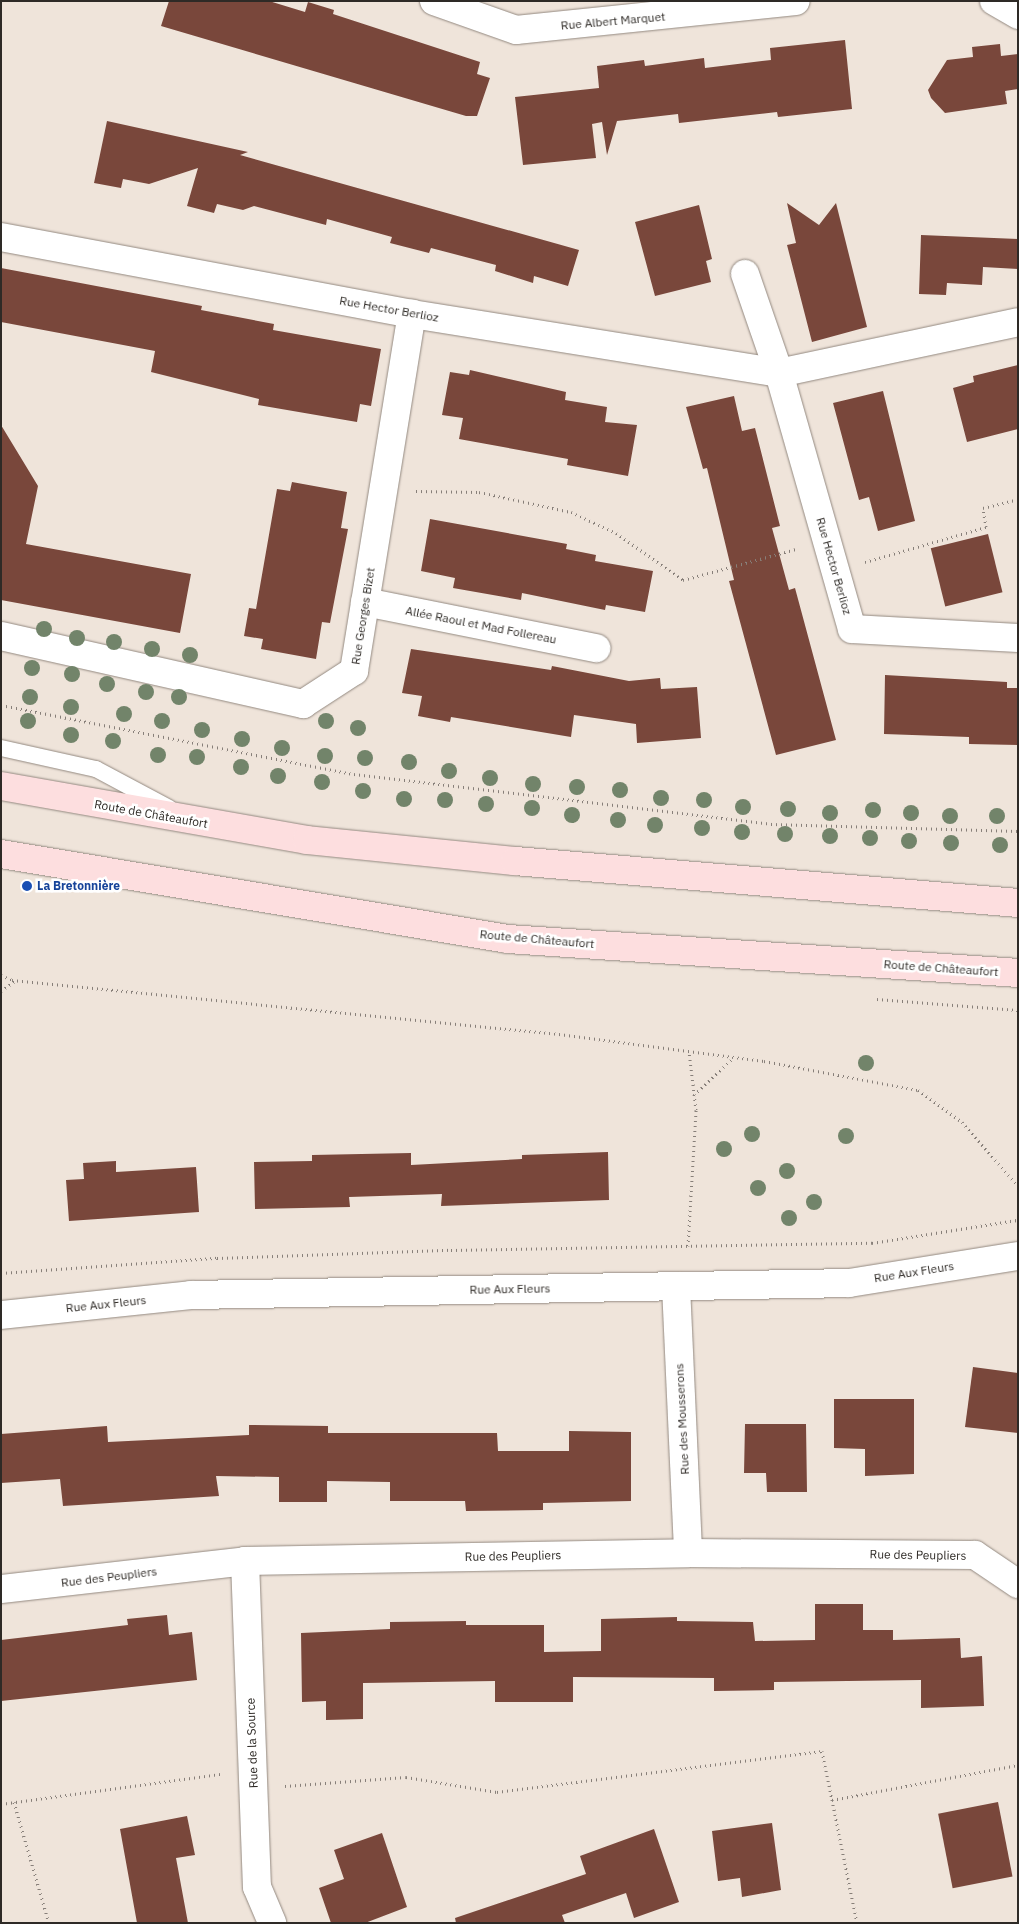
<!DOCTYPE html>
<meta charset="utf-8">
<style>
body{margin:0}
#map{position:relative;width:1019px;height:1924px;overflow:hidden;background:#efe4da;font-family:"IBM Plex Sans",sans-serif}
div>[style]{position:absolute}
[style*='--x']{left:calc(var(--x)*1px);top:calc(var(--y)*1px);width:calc(var(--w)*1px);rotate:calc(var(--a)*1deg)}
.building>*{inset:0;background:#79473b;transform-origin:0 0}
.path>*{height:3px;margin-top:-1.5px;transform-origin:0;background:repeating-linear-gradient(90deg,#877f79 0 1px,transparent 0 5px)}
.roads{filter:drop-shadow(0 0 1px #938980) drop-shadow(0 0 1px #938980)}
.service>*{height:16px;margin:-8px;padding:0 8px;transform-origin:8px;border-radius:8px;background:#fff}
.minor>*{height:28px;margin:-14px;padding:0 14px;transform-origin:14px;border-radius:14px;background:#fff}
.secondary>*{height:28px;margin:-14px;padding:0 14px;transform-origin:14px;border-radius:14px;background:#fddedf}
.trees>*{width:16px;height:16px;margin:-8px;border-radius:50%;background:#72846a}
.dots>*{width:14px;height:14px;translate:-50% -50%;box-sizing:border-box;border:2px solid #fff;border-radius:50%}
span{translate:-50% -50%;white-space:nowrap;text-align:center;line-height:1.15;-webkit-text-stroke:5px #fff;paint-order:stroke}
.street-label{font-size:12px;color:#2e2a26}
.transit-label{font-size:12px;color:#164399;font-weight:700}
.left{translate:0 -50%;text-align:left}
.frame{position:absolute;inset:0;border:2px solid #2e2a26;pointer-events:none}
</style>
<div id="map">
<div class="building">
<i style="clip-path:polygon(169px 1px,269px 1px,305px 12px,308px 2px,334px 10px,333px 14px,480px 62px,477px 74px,490px 78px,477px 116px,466px 116px,161px 26px)"></i>
<i style="clip-path:polygon(845px 40px,852px 109px,778px 117px,777px 112px,679px 123px,678px 114px,617px 121px,607px 155px,602px 122px,592px 124px,596px 158px,523px 165px,515px 97px,599px 88px,597px 66px,644px 60px,645px 66px,704px 58px,705px 68px,771px 60px,770px 48px)"></i>
<i style="clip-path:polygon(1000px 44px,1001px 56px,1018px 54px,1018px 89px,1005px 91px,1007px 104px,945px 113px,931px 98px,928px 90px,947px 60px,973px 57px,972px 47px)"></i>
<i style="clip-path:polygon(107px 121px,248px 152px,240px 155px,579px 250px,568px 286px,534px 276px,533px 283px,495px 271px,496px 265px,431px 248px,429px 253px,390px 243px,392px 237px,327px 219px,326px 225px,254px 206px,243px 210px,217px 204px,214px 213px,187px 206px,198px 168px,149px 184px,123px 179px,121px 188px,94px 183px)"></i>
<i style="clip-path:polygon(787px 203px,819px 225px,836px 203px,867px 327px,812px 342px,787px 245px,796px 243px)"></i>
<i style="clip-path:polygon(699px 205px,712px 259px,706px 261px,711px 282px,655px 296px,635px 222px)"></i>
<i style="clip-path:polygon(921px 235px,1018px 239px,1018px 269px,983px 267px,982px 285px,947px 283px,946px 295px,919px 294px)"></i>
<i style="clip-path:polygon(1px 268px,202px 306px,201px 310px,274px 324px,273px 330px,381px 349px,371px 406px,360px 404px,357px 422px,258px 405px,259px 399px,151px 372px,155px 351px,1px 322px)"></i>
<i style="clip-path:polygon(1018px 365px,1018px 429px,967px 442px,953px 388px,974px 382px,973px 376px)"></i>
<i style="clip-path:polygon(470px 370px,566px 392px,565px 400px,607px 407px,605px 422px,637px 425px,628px 476px,567px 465px,568px 459px,459px 439px,463px 418px,442px 415px,450px 372px,469px 375px)"></i>
<i style="clip-path:polygon(883px 391px,915px 521px,878px 531px,869px 497px,859px 500px,833px 403px)"></i>
<i style="clip-path:polygon(734px 396px,742px 431px,755px 428px,780px 526px,772px 528px,789px 590px,795px 588px,836px 740px,776px 755px,729px 581px,734px 580px,707px 468px,703px 469px,686px 407px)"></i>
<i style="clip-path:polygon(1px 425px,38px 486px,26px 544px,191px 574px,180px 633px,1px 600px)"></i>
<i style="clip-path:polygon(292px 482px,347px 492px,341px 528px,348px 529px,330px 623px,322px 622px,316px 659px,261px 649px,263px 639px,244px 636px,249px 608px,256px 609px,277px 489px,290px 491px)"></i>
<i style="clip-path:polygon(430px 519px,567px 544px,566px 549px,596px 555px,595px 561px,653px 571px,645px 612px,606px 605px,605px 610px,522px 593px,521px 600px,453px 588px,455px 578px,421px 571px)"></i>
<i style="left:988px;top:534px;width:60px;height:59px;rotate:76deg"></i>
<i style="clip-path:polygon(411px 649px,551px 670px,552px 666px,629px 681px,660px 678px,661px 689px,697px 687px,701px 738px,637px 743px,636px 724px,574px 715px,571px 737px,451px 717px,450px 722px,418px 716px,422px 696px,402px 693px)"></i>
<i style="clip-path:polygon(885px 675px,1007px 682px,1007px 688px,1018px 688px,1018px 745px,969px 744px,969px 737px,884px 734px)"></i>
<i style="clip-path:polygon(608px 1152px,609px 1200px,441px 1206px,442px 1194px,349px 1197px,350px 1207px,255px 1209px,254px 1162px,312px 1161px,312px 1155px,411px 1153px,411px 1165px,522px 1159px,522px 1155px)"></i>
<i style="clip-path:polygon(116px 1161px,116px 1172px,196px 1167px,199px 1212px,69px 1221px,66px 1180px,84px 1179px,83px 1163px)"></i>
<i style="clip-path:polygon(973px 1367px,1018px 1373px,1018px 1433px,965px 1427px)"></i>
<i style="clip-path:polygon(834px 1399px,914px 1399px,914px 1474px,865px 1476px,865px 1449px,834px 1448px)"></i>
<i style="clip-path:polygon(745px 1424px,806px 1424px,807px 1492px,767px 1492px,766px 1473px,744px 1473px)"></i>
<i style="clip-path:polygon(249px 1425px,328px 1426px,328px 1433px,497px 1433px,498px 1451px,569px 1451px,569px 1431px,631px 1432px,631px 1501px,543px 1503px,543px 1510px,466px 1511px,465px 1501px,390px 1501px,390px 1482px,327px 1481px,327px 1502px,279px 1502px,279px 1477px,216px 1476px,219px 1496px,63px 1506px,60px 1479px,1px 1483px,1px 1434px,107px 1426px,108px 1442px,249px 1435px)"></i>
<i style="clip-path:polygon(815px 1604px,863px 1604px,863px 1630px,893px 1630px,893px 1640px,960px 1638px,961px 1658px,982px 1656px,984px 1706px,921px 1708px,921px 1680px,774px 1682px,774px 1690px,714px 1691px,714px 1678px,573px 1677px,573px 1702px,495px 1702px,495px 1681px,363px 1683px,363px 1719px,326px 1720px,326px 1701px,302px 1702px,301px 1633px,390px 1629px,390px 1622px,466px 1621px,466px 1625px,544px 1625px,544px 1652px,601px 1651px,601px 1619px,677px 1617px,677px 1621px,753px 1622px,755px 1641px,815px 1640px)"></i>
<i style="clip-path:polygon(167px 1615px,169px 1635px,192px 1632px,197px 1680px,1px 1701px,1px 1640px,128px 1625px,127px 1619px)"></i>
<i style="left:998px;top:1802px;width:76px;height:61px;rotate:79deg"></i>
<i style="clip-path:polygon(187px 1816px,195px 1855px,176px 1858px,188px 1923px,137px 1923px,120px 1829px)"></i>
<i style="clip-path:polygon(772px 1823px,781px 1890px,742px 1897px,740px 1878px,718px 1881px,712px 1831px)"></i>
<i style="clip-path:polygon(654px 1829px,679px 1902px,634px 1918px,626px 1893px,562px 1915px,565px 1923px,456px 1923px,455px 1918px,586px 1874px,580px 1856px)"></i>
<i style="clip-path:polygon(382px 1833px,407px 1907px,365px 1923px,331px 1923px,319px 1888px,344px 1879px,334px 1850px)"></i>
</div>
<div class="path">
<i style="--x:416;--y:491;--w:63;--a:0.9"></i>
<i style="--x:479;--y:492;--w:94;--a:12.3"></i>
<i style="--x:571;--y:512;--w:50;--a:25"></i>
<i style="--x:616;--y:533;--w:82;--a:35"></i>
<i style="--x:683;--y:580;--w:117;--a:-15.3"></i>
<i style="--x:865;--y:562;--w:126;--a:-16.1"></i>
<i style="--x:986;--y:527;--w:19;--a:-99"></i>
<i style="--x:983;--y:508;--w:36;--a:-14"></i>
<i style="--x:1;--y:705;--w:360;--a:11.1"></i>
<i style="--x:354;--y:774;--w:420;--a:6.8"></i>
<i style="--x:771;--y:824;--w:247;--a:1.6"></i>
<i style="--x:1;--y:975;--w:12;--a:24"></i>
<i style="--x:12;--y:980;--w:550;--a:5.64"></i>
<i style="--x:559;--y:1034;--w:207;--a:7.5"></i>
<i style="--x:764;--y:1061;--w:157;--a:10.7"></i>
<i style="--x:918;--y:1090;--w:54;--a:36"></i>
<i style="--x:962;--y:1122;--w:85;--a:48.8"></i>
<i style="--x:1;--y:991;--w:17;--a:-36"></i>
<i style="--x:877;--y:999;--w:141;--a:4.5"></i>
<i style="--x:694;--y:1095;--w:55;--a:-43.5"></i>
<i style="--x:688;--y:1246;--w:136;--a:-86.6"></i>
<i style="--x:696;--y:1110;--w:59;--a:-96.8"></i>
<i style="--x:1;--y:1273;--w:217;--a:-4"></i>
<i style="--x:217;--y:1258;--w:234;--a:-2"></i>
<i style="--x:451;--y:1250;--w:421;--a:-1"></i>
<i style="--x:872;--y:1243;--w:148;--a:-9"></i>
<i style="--x:285;--y:1786;--w:121;--a:-4.3"></i>
<i style="--x:406;--y:1777;--w:92;--a:9.4"></i>
<i style="--x:497;--y:1792;--w:328;--a:-7.2"></i>
<i style="--x:822;--y:1751;--w:50;--a:78.5"></i>
<i style="--x:14;--y:1802;--w:126;--a:73.9"></i>
<i style="--x:1;--y:1804;--w:222;--a:-7.8"></i>
<i style="--x:857;--y:1923;--w:126;--a:-101.5"></i>
<i style="--x:832;--y:1800;--w:189;--a:-10.7"></i>
</div>
<div class="roads">
<div class="service">
<i style="--x:1;--y:748;--w:97;--a:12.5"></i>
<i style="--x:96;--y:769;--w:83;--a:28.1"></i>
</div>
<div class="minor">
<i style="--x:434;--y:1;--w:87;--a:19.5"></i>
<i style="--x:516;--y:30;--w:281;--a:-5.9"></i>
<i style="--x:994;--y:1;--w:28;--a:30"></i>
<i style="--x:1;--y:237;--w:418;--a:10.6"></i>
<i style="--x:412;--y:314;--w:372;--a:9.1"></i>
<i style="--x:779;--y:373;--w:244;--a:-12"></i>
<i style="--x:745;--y:274;--w:105;--a:71"></i>
<i style="--x:779;--y:373;--w:266;--a:74.1"></i>
<i style="--x:852;--y:629;--w:166;--a:3.1"></i>
<i style="--x:365;--y:602;--w:236;--a:11.3"></i>
<i style="--x:1;--y:636;--w:310;--a:12.7"></i>
<i style="--x:303;--y:704;--w:61;--a:-32.9"></i>
<i style="--x:354;--y:671;--w:362;--a:-80.8"></i>
<i style="--x:676;--y:1286;--w:267;--a:87.4"></i>
<i style="--x:1;--y:1315;--w:191;--a:-6"></i>
<i style="--x:191;--y:1295;--w:658;--a:-1.04"></i>
<i style="--x:849;--y:1283;--w:171;--a:-9.1"></i>
<i style="--x:245;--y:1561;--w:326;--a:87.9"></i>
<i style="--x:257;--y:1887;--w:39;--a:67"></i>
<i style="--x:1;--y:1589;--w:246;--a:-6.5"></i>
<i style="--x:245;--y:1561;--w:443;--a:-1"></i>
<i style="--x:688;--y:1553;--w:287;--a:0.4"></i>
<i style="--x:975;--y:1555;--w:52;--a:34"></i>
</div>
<div class="secondary">
<i style="--x:1;--y:786;--w:311;--a:10"></i>
<i style="--x:307;--y:840;--w:209;--a:5.8"></i>
<i style="--x:515;--y:861;--w:505;--a:4.77"></i>
<i style="--x:1;--y:854;--w:514;--a:9.52"></i>
<i style="--x:508;--y:939;--w:511;--a:3.81"></i>
</div>
</div>
<div class="trees">
<i style="left:44px;top:629px"></i>
<i style="left:77px;top:638px"></i>
<i style="left:114px;top:642px"></i>
<i style="left:152px;top:649px"></i>
<i style="left:190px;top:655px"></i>
<i style="left:32px;top:668px"></i>
<i style="left:72px;top:674px"></i>
<i style="left:107px;top:684px"></i>
<i style="left:146px;top:692px"></i>
<i style="left:30px;top:697px"></i>
<i style="left:179px;top:697px"></i>
<i style="left:71px;top:707px"></i>
<i style="left:124px;top:714px"></i>
<i style="left:28px;top:721px"></i>
<i style="left:162px;top:721px"></i>
<i style="left:326px;top:721px"></i>
<i style="left:358px;top:728px"></i>
<i style="left:202px;top:730px"></i>
<i style="left:71px;top:735px"></i>
<i style="left:242px;top:739px"></i>
<i style="left:113px;top:741px"></i>
<i style="left:282px;top:748px"></i>
<i style="left:158px;top:755px"></i>
<i style="left:325px;top:756px"></i>
<i style="left:197px;top:757px"></i>
<i style="left:365px;top:758px"></i>
<i style="left:409px;top:762px"></i>
<i style="left:241px;top:767px"></i>
<i style="left:449px;top:771px"></i>
<i style="left:278px;top:776px"></i>
<i style="left:490px;top:778px"></i>
<i style="left:322px;top:782px"></i>
<i style="left:533px;top:784px"></i>
<i style="left:577px;top:787px"></i>
<i style="left:620px;top:790px"></i>
<i style="left:363px;top:791px"></i>
<i style="left:661px;top:798px"></i>
<i style="left:404px;top:799px"></i>
<i style="left:445px;top:800px"></i>
<i style="left:704px;top:800px"></i>
<i style="left:486px;top:804px"></i>
<i style="left:743px;top:807px"></i>
<i style="left:532px;top:808px"></i>
<i style="left:788px;top:809px"></i>
<i style="left:873px;top:810px"></i>
<i style="left:830px;top:813px"></i>
<i style="left:911px;top:813px"></i>
<i style="left:572px;top:815px"></i>
<i style="left:950px;top:816px"></i>
<i style="left:997px;top:816px"></i>
<i style="left:618px;top:820px"></i>
<i style="left:655px;top:825px"></i>
<i style="left:702px;top:828px"></i>
<i style="left:742px;top:832px"></i>
<i style="left:785px;top:834px"></i>
<i style="left:830px;top:836px"></i>
<i style="left:870px;top:838px"></i>
<i style="left:909px;top:841px"></i>
<i style="left:951px;top:843px"></i>
<i style="left:1000px;top:845px"></i>
<i style="left:866px;top:1063px"></i>
<i style="left:752px;top:1134px"></i>
<i style="left:846px;top:1136px"></i>
<i style="left:724px;top:1149px"></i>
<i style="left:787px;top:1171px"></i>
<i style="left:758px;top:1188px"></i>
<i style="left:814px;top:1202px"></i>
<i style="left:789px;top:1218px"></i>
</div>
<div class="dots">
<i style="left:27px;top:886px;background:#1a4fb4"></i>
</div>
<div class="street-label">
<span style="left:613px;top:21px;rotate:-5deg">Rue Albert Marquet</span>
<span style="left:389px;top:309px;rotate:10deg">Rue Hector Berlioz</span>
<span style="left:834px;top:566px;rotate:74deg">Rue Hector Berlioz</span>
<span style="left:363px;top:616px;rotate:-81deg">Rue Georges Bizet</span>
<span style="left:481px;top:625px;rotate:11deg">Allée Raoul et Mad Follereau</span>
<span style="left:151px;top:814px;rotate:10deg">Route de Châteaufort</span>
<span style="left:537px;top:939px;rotate:5deg">Route de Châteaufort</span>
<span style="left:941px;top:968px;rotate:4deg">Route de Châteaufort</span>
<span style="left:914px;top:1272px;rotate:-9deg">Rue Aux Fleurs</span>
<span style="left:510px;top:1289px;rotate:-1deg">Rue Aux Fleurs</span>
<span style="left:106px;top:1304px;rotate:-6deg">Rue Aux Fleurs</span>
<span style="left:682px;top:1419px;rotate:-93deg">Rue des Mousserons</span>
<span style="left:918px;top:1555px;rotate:1deg">Rue des Peupliers</span>
<span style="left:513px;top:1556px;rotate:-1deg">Rue des Peupliers</span>
<span style="left:109px;top:1577px;rotate:-7deg">Rue des Peupliers</span>
<span style="left:252px;top:1743px;rotate:-92deg">Rue de la Source</span>
</div>
<div class="transit-label">
<span class="left" style="left:37px;top:886px">La Bretonnière</span>
</div>
<div class="frame"></div>
</div>
